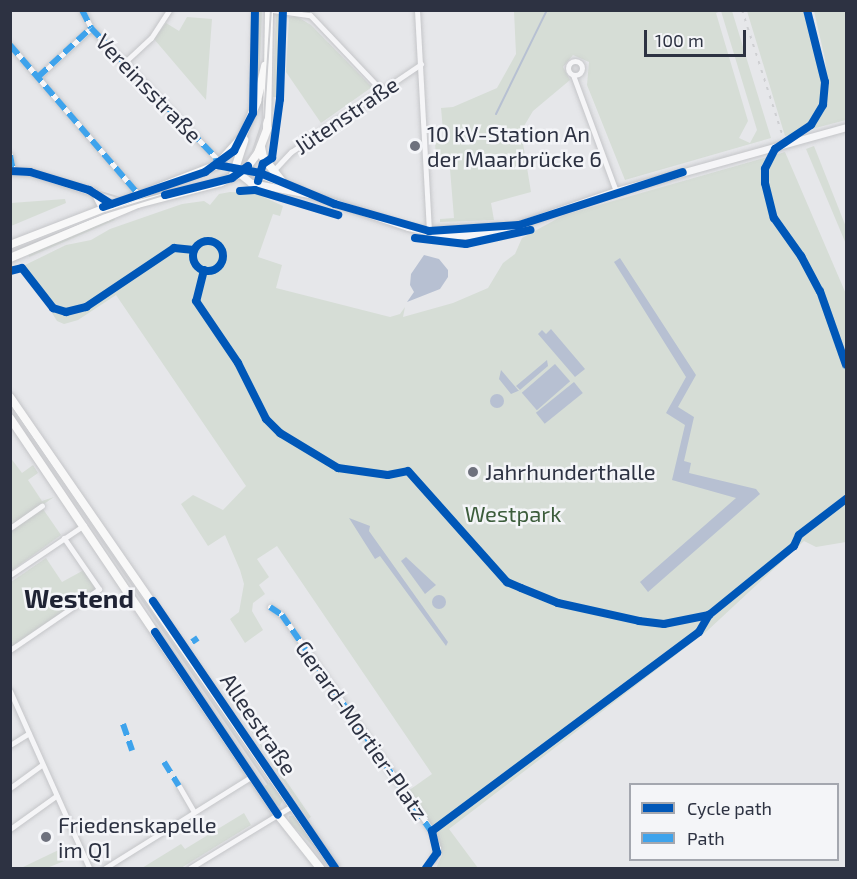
<!DOCTYPE html>
<meta charset="utf-8">
<style>
body{margin:0}
#map{position:relative;width:857px;height:879px;overflow:hidden;background:#e6e7ea;font-family:"Exo 2",sans-serif}
div>[style]{position:absolute}
[style*='--x']{left:calc(var(--x)*1px);top:calc(var(--y)*1px);width:calc(var(--w)*1px);rotate:calc(var(--a)*1deg)}
.green>*{inset:0;background:#d6ddd6}
.water>*{inset:0;background:#b7c0d2;transform-origin:0 0}
.round{border-radius:50%}
.stream>*{height:2px;margin:-1px;padding:0 1px;transform-origin:1px;border-radius:1px;background:#b7c0d2}
.roads{filter:drop-shadow(0 0 2px #c4c5c8) drop-shadow(0 0 2px #c4c5c8)}
.minor>*{height:5px;margin:-2.5px;padding:0 2.5px;transform-origin:2.5px;border-radius:2.5px;background:#f5f5f7}
.minor>.ring{margin:-2.5px;padding:0;box-sizing:content-box;background:none;border:5px solid #f5f5f7;border-radius:50%}
.tertiary>*{height:7px;margin:-3.5px;padding:0 3.5px;transform-origin:3.5px;border-radius:3.5px;background:#f5f5f7}
.secondary>*{height:8px;margin:-4px;padding:0 4px;transform-origin:4px;border-radius:4px;background:#f8f8f8}
.tram>*{height:1.5px;margin:-0.75px;padding:0 0.75px;transform-origin:0.75px;border-radius:0.75px;background:#cecfd2}
.rail>*{height:2px;margin-top:-1px;transform-origin:0;background:repeating-linear-gradient(90deg,#cecfd2 0 3px,transparent 0 9px)}
.quiet>*{height:6px;margin-top:-3px;transform-origin:0;background:repeating-linear-gradient(90deg,#3ea3ec 0 12px,transparent 0 18px)}
.cycleway>*{height:8px;margin:-4px;padding:0 4px;transform-origin:4px;border-radius:4px;background:#0057b8}
.cycleway>.ring{margin:-4px;padding:0;box-sizing:content-box;background:none;border:8px solid #0057b8;border-radius:50%}
.dots>*{width:16px;height:16px;translate:-50% -50%;box-sizing:border-box;border:3px solid #f4f5f8;border-radius:50%}
span{translate:-50% -50%;white-space:nowrap;text-align:center;line-height:1.15;-webkit-text-stroke:5px #f4f5f8;paint-order:stroke}
.street-label{font-size:22px;color:#2d3242}
.poi-label{font-size:22px;color:#2d3242}
.left{translate:0 -50%;text-align:left}
.park-label{font-size:22px;color:#3d5d3c}
.quarter-label{font-size:26px;color:#1f2334;font-weight:700}
.frame{position:absolute;inset:0;border:12px solid #2d3242;pointer-events:none}
.legend{position:absolute;left:629px;top:783px;width:210px;height:78px;box-sizing:border-box;background:#f4f5f8;border:2px solid #a4a7af;margin:0;padding:8px 10px;list-style:none;font-size:18px;color:#2d3242}
.legend li{display:flex;align-items:center;gap:12px;height:30px}
.legend b{width:30px;border:2px solid #a4a7af}
.scale{position:absolute;left:644px;top:30px;width:102px;height:27px;box-sizing:border-box;border:3px solid #2d3242;border-top:0;padding-left:8px;font-size:18px;line-height:21px;white-space:nowrap;color:#2d3242;-webkit-text-stroke:4px #f4f5f8;paint-order:stroke}
</style>
<div id="map">
<div class="green">
<i style="clip-path:polygon(258px 11px,262px 11px,260px 61px,253px 99px)"></i>
<i style="clip-path:polygon(evenodd,514px 11px,732px 11px,771px 138px,625px 180px,587px 85px,589px 62px,573px 55px,563px 67px,570px 80px,533px 111px,521px 131px,531px 192px,491px 203px,494px 220px,440px 222px,440px 219px,454px 218px,449px 157px,436px 157px,435px 143px,444px 142px,441px 108px,453px 107px,497px 88px,516px 54px,514px 11px,721px 11px,757px 130px,750px 143px,739px 138px,748px 121px,716px 13px,721px 11px)"></i>
<i style="clip-path:polygon(747px 11px,805px 11px,821px 72px,826px 69px,825px 59px,814px 11px,846px 11px,846px 120px,785px 136px)"></i>
<i style="clip-path:polygon(281px 14px,277px 97px,273px 97px,276px 15px)"></i>
<i style="clip-path:polygon(296px 16px,311px 25px,372px 87px,321px 123px,286px 72px,289px 17px)"></i>
<i style="clip-path:polygon(187px 17px,212px 19px,206px 100px,154px 39px,166px 23px,179px 31px)"></i>
<i style="clip-path:polygon(814px 146px,846px 227px,846px 244px,806px 149px)"></i>
<i style="clip-path:polygon(785px 152px,846px 294px,846px 542px,816px 547px,804px 541px,707px 631px,449px 829px,478px 868px,436px 868px,442px 855px,438px 836px,408px 791px,432px 774px,277px 546px,257px 559px,269px 577px,259px 585px,265px 594px,253px 603px,252px 611px,263px 630px,245px 643px,230px 619px,239px 612px,244px 584px,240px 570px,225px 535px,208px 546px,181px 504px,193px 495px,223px 510px,246px 486px,116px 295px,78px 320px,64px 324px,57px 321px,23px 266px,66px 245px,91px 240px,110px 229px,182px 204px,204px 201px,210px 205px,219px 194px,230px 192px,255px 193px,283px 206px,280px 216px,273px 214px,258px 257px,282px 265px,276px 288px,390px 317px,400px 314px,405px 307px,403px 317px,453px 303px,488px 288px,503px 263px,515px 254px,522px 238px,564px 215px)"></i>
<i style="clip-path:polygon(65px 199px,66px 203px,11px 226px,11px 203px)"></i>
<i style="clip-path:polygon(114px 218px,115px 220px,29px 257px,28px 254px)"></i>
<i style="clip-path:polygon(10px 457px,22px 473px,33px 465px,38px 473px,28px 480px,42px 501px,54px 497px,11px 527px)"></i>
<i style="clip-path:polygon(43px 509px,61px 535px,11px 571px,11px 531px)"></i>
<i style="clip-path:polygon(46px 558px,62px 582px,84px 570px,97px 588px,11px 647px,11px 582px)"></i>
<i style="clip-path:polygon(246px 723px,254px 734px,311px 817px,308px 819px)"></i>
<i style="clip-path:polygon(271px 782px,283px 799px,280px 806px,275px 805px,263px 787px)"></i>
<i style="clip-path:polygon(244px 813px,251px 825px,181px 868px,142px 868px,181px 844px,185px 849px)"></i>
<i style="clip-path:polygon(289px 816px,294px 816px,319px 852px,290px 823px)"></i>
<i style="clip-path:polygon(69px 845px,74px 857px,47px 868px,21px 868px)"></i>
</div>
<div class="water">
<i style="clip-path:polygon(424px 255px,439px 259px,448px 270px,448px 277px,440px 289px,407px 302px,414px 292px,410px 285px,411px 274px)"></i>
<i style="clip-path:polygon(620px 258px,696px 375px,678px 407px,694px 417px,684px 461px,691px 463px,689px 473px,756px 489px,760px 494px,648px 592px,640px 582px,736px 498px,672px 480px,685px 425px,666px 413px,686px 377px,614px 262px)"></i>
<i style="clip-path:polygon(551px 329px,585px 369px,575px 377px,538px 334px,542px 330px,546px 334px)"></i>
<i style="clip-path:polygon(547px 360px,548px 366px,520px 390px,516px 386px)"></i>
<i style="left:555px;top:364px;width:23px;height:44px;rotate:49deg"></i>
<i style="clip-path:polygon(501px 370px,519px 391px,518px 391px,511px 394px,499px 379px)"></i>
<i style="left:574px;top:382px;width:14px;height:49px;rotate:51deg"></i>
<i class="round" style="left:490px;top:394px;width:14px;height:14px"></i>
<i style="clip-path:polygon(349px 518px,370px 526px,369px 531px,448px 642px,446px 646px,380px 556px,375px 559px)"></i>
<i style="clip-path:polygon(406px 557px,436px 585px,425px 594px,401px 561px)"></i>
<i class="round" style="left:432px;top:595px;width:14px;height:14px"></i>
</div>
<div class="stream">
<i style="--x:496;--y:114;--w:116;--a:-63.9"></i>
</div>
<div class="roads">
<div class="minor">
<i style="--x:82;--y:10;--w:20;--a:63"></i>
<i style="--x:91;--y:28;--w:180;--a:46.1"></i>
<i style="--x:216;--y:158;--w:7;--a:82"></i>
<i style="--x:273;--y:10;--w:37;--a:8"></i>
<i style="--x:310;--y:15;--w:105;--a:46.5"></i>
<i style="--x:417;--y:10;--w:221;--a:86.9"></i>
<i style="--x:10;--y:45;--w:196;--a:49.3"></i>
<i class="ring" style="left:568px;top:61px;width:9px;height:9px"></i>
<i style="--x:126;--y:61;--w:34;--a:-43"></i>
<i style="--x:151;--y:38;--w:33;--a:-57"></i>
<i style="--x:573;--y:75;--w:124;--a:69.7"></i>
<i style="--x:38;--y:77;--w:72;--a:-42.8"></i>
<i style="--x:252;--y:111;--w:101;--a:-88.3"></i>
<i style="--x:10;--y:155;--w:15;--a:79"></i>
<i style="--x:274;--y:170;--w:25;--a:-47"></i>
<i style="--x:291;--y:152;--w:157;--a:-34.1"></i>
<i style="--x:10;--y:528;--w:39;--a:-35"></i>
<i style="--x:10;--y:575;--w:89;--a:-34"></i>
<i style="--x:270;--y:607;--w:14;--a:34"></i>
<i style="--x:282;--y:615;--w:263;--a:55.2"></i>
<i style="--x:432;--y:831;--w:18;--a:71"></i>
<i style="--x:438;--y:848;--w:14;--a:115"></i>
<i style="--x:10;--y:650;--w:108;--a:-34.4"></i>
<i style="--x:99;--y:589;--w:62;--a:-124.5"></i>
<i style="--x:10;--y:691;--w:194;--a:65.9"></i>
<i style="--x:10;--y:745;--w:22;--a:-32"></i>
<i style="--x:179;--y:786;--w:30;--a:60"></i>
<i style="--x:10;--y:788;--w:39;--a:-36"></i>
<i style="--x:10;--y:829;--w:57;--a:-35.7"></i>
<i style="--x:105;--y:868;--w:173;--a:-32"></i>
<i style="--x:190;--y:868;--w:119;--a:-31.3"></i>
</div>
<div class="tertiary">
<i style="--x:246;--y:169;--w:59;--a:20.9"></i>
<i style="--x:10;--y:171;--w:20;--a:3"></i>
<i style="--x:30;--y:172;--w:67;--a:17.4"></i>
<i style="--x:94;--y:192;--w:28;--a:63"></i>
<i style="--x:240;--y:174;--w:14;--a:39"></i>
<i style="--x:251;--y:183;--w:59;--a:10.7"></i>
<i style="--x:309;--y:194;--w:104;--a:18.4"></i>
<i style="--x:408;--y:227;--w:38;--a:12"></i>
<i style="--x:445;--y:235;--w:23;--a:0"></i>
<i style="--x:468;--y:235;--w:28;--a:-6"></i>
<i style="--x:496;--y:232;--w:127;--a:-18.9"></i>
<i style="--x:616;--y:191;--w:239;--a:-15.5"></i>
<i style="--x:435;--y:230;--w:73;--a:-3.1"></i>
</div>
<div class="secondary">
<i style="--x:261;--y:147;--w:10;--a:79"></i>
<i style="--x:263;--y:157;--w:31;--a:52"></i>
<i style="--x:232;--y:178;--w:40;--a:-72"></i>
<i style="--x:10;--y:245;--w:222;--a:-21.1"></i>
<i style="--x:217;--y:165;--w:38;--a:-48"></i>
<i style="--x:242;--y:137;--w:39;--a:-67"></i>
<i style="--x:257;--y:101;--w:36;--a:-77"></i>
<i style="--x:10;--y:258;--w:139;--a:-22.9"></i>
<i style="--x:138;--y:204;--w:86;--a:-14.8"></i>
<i style="--x:221;--y:182;--w:24;--a:-24"></i>
<i style="--x:243;--y:172;--w:24;--a:-52"></i>
<i style="--x:258;--y:153;--w:26;--a:-69"></i>
<i style="--x:267;--y:129;--w:119;--a:-89"></i>
<i style="--x:10;--y:397;--w:572;--a:55.39"></i>
<i style="--x:10;--y:418;--w:479;--a:56"></i>
<i style="--x:278;--y:815;--w:68;--a:51.6"></i>
</div>
</div>
<div class="tram">
<i style="--x:10;--y:170;--w:25;--a:5"></i>
<i style="--x:35;--y:172;--w:90;--a:16.8"></i>
<i style="--x:121;--y:198;--w:17;--a:0"></i>
<i style="--x:10;--y:250;--w:102;--a:-21.3"></i>
<i style="--x:105;--y:213;--w:140;--a:-17"></i>
<i style="--x:239;--y:172;--w:25;--a:-56"></i>
<i style="--x:253;--y:151;--w:35;--a:-72"></i>
<i style="--x:264;--y:118;--w:108;--a:-86.3"></i>
<i style="--x:10;--y:405;--w:458;--a:55.7"></i>
</div>
<div class="rail">
<i style="--x:742;--y:10;--w:130;--a:72.1"></i>
</div>
<div class="quiet">
<i style="--x:82;--y:10;--w:20;--a:63"></i>
<i style="--x:91;--y:28;--w:180;--a:46.1"></i>
<i style="--x:216;--y:158;--w:7;--a:82"></i>
<i style="--x:10;--y:45;--w:196;--a:49.3"></i>
<i style="--x:38;--y:77;--w:72;--a:-42.8"></i>
<i style="--x:10;--y:155;--w:15;--a:79"></i>
<i style="--x:270;--y:607;--w:14;--a:34"></i>
<i style="--x:282;--y:615;--w:267;--a:55.4"></i>
<i style="--x:192;--y:642;--w:7;--a:-34"></i>
<i style="--x:123;--y:724;--w:28;--a:71"></i>
<i style="--x:164;--y:762;--w:28;--a:58"></i>
</div>
<div class="cycleway">
<i style="--x:807;--y:10;--w:74;--a:76"></i>
<i style="--x:825;--y:82;--w:23;--a:95"></i>
<i style="--x:823;--y:105;--w:23;--a:121"></i>
<i style="--x:811;--y:125;--w:43;--a:146.3"></i>
<i style="--x:775;--y:149;--w:22;--a:117"></i>
<i style="--x:765;--y:169;--w:14;--a:90"></i>
<i style="--x:765;--y:183;--w:36;--a:76"></i>
<i style="--x:774;--y:218;--w:47;--a:54.6"></i>
<i style="--x:801;--y:256;--w:40;--a:62"></i>
<i style="--x:820;--y:291;--w:78;--a:70.6"></i>
<i style="--x:217;--y:165;--w:44;--a:10.5"></i>
<i style="--x:260;--y:173;--w:81;--a:22.5"></i>
<i style="--x:335;--y:204;--w:98;--a:16"></i>
<i style="--x:429;--y:231;--w:90;--a:-3.8"></i>
<i style="--x:519;--y:225;--w:172;--a:-17.9"></i>
<i style="--x:10;--y:171;--w:20;--a:3"></i>
<i style="--x:30;--y:172;--w:62;--a:17"></i>
<i style="--x:89;--y:190;--w:26;--a:32"></i>
<i style="--x:258;--y:181;--w:18;--a:-74"></i>
<i style="--x:263;--y:164;--w:11;--a:-34"></i>
<i style="--x:272;--y:158;--w:60;--a:-82.3"></i>
<i style="--x:280;--y:99;--w:89;--a:-88.1"></i>
<i style="--x:240;--y:191;--w:15;--a:-4"></i>
<i style="--x:255;--y:190;--w:87;--a:16.8"></i>
<i style="--x:165;--y:195;--w:69;--a:-14.2"></i>
<i style="--x:232;--y:178;--w:20;--a:-37"></i>
<i style="--x:103;--y:207;--w:108;--a:-18.9"></i>
<i style="--x:205;--y:172;--w:36;--a:-36"></i>
<i style="--x:234;--y:151;--w:42;--a:-63.4"></i>
<i style="--x:253;--y:113;--w:103;--a:-88.9"></i>
<i style="--x:415;--y:238;--w:51;--a:6.7"></i>
<i style="--x:466;--y:244;--w:66;--a:-12.3"></i>
<i class="ring" style="left:193px;top:241px;width:22px;height:22px"></i>
<i style="--x:204;--y:270;--w:32;--a:104"></i>
<i style="--x:196;--y:301;--w:75;--a:55.9"></i>
<i style="--x:238;--y:363;--w:63;--a:63.4"></i>
<i style="--x:266;--y:419;--w:20;--a:45"></i>
<i style="--x:280;--y:433;--w:68;--a:31.1"></i>
<i style="--x:338;--y:468;--w:50;--a:8"></i>
<i style="--x:388;--y:475;--w:20;--a:-11"></i>
<i style="--x:408;--y:471;--w:149;--a:48.3"></i>
<i style="--x:507;--y:582;--w:15;--a:23"></i>
<i style="--x:521;--y:588;--w:40;--a:22"></i>
<i style="--x:558;--y:603;--w:83;--a:12.5"></i>
<i style="--x:639;--y:621;--w:25;--a:7"></i>
<i style="--x:664;--y:624;--w:46;--a:-11.3"></i>
<i style="--x:10;--y:271;--w:12;--a:-14"></i>
<i style="--x:22;--y:268;--w:51;--a:52.2"></i>
<i style="--x:53;--y:308;--w:14;--a:17"></i>
<i style="--x:66;--y:312;--w:21;--a:-14"></i>
<i style="--x:86;--y:307;--w:106;--a:-33.8"></i>
<i style="--x:174;--y:248;--w:20;--a:6"></i>
<i style="--x:153;--y:601;--w:323;--a:55.7"></i>
<i style="--x:155;--y:632;--w:220;--a:56.1"></i>
<i style="--x:426;--y:868;--w:19;--a:-54"></i>
<i style="--x:437;--y:853;--w:23;--a:-103"></i>
<i style="--x:432;--y:831;--w:333;--a:-36.7"></i>
<i style="--x:699;--y:632;--w:20;--a:-60"></i>
<i style="--x:709;--y:615;--w:109;--a:-39.1"></i>
<i style="--x:794;--y:546;--w:12;--a:-66"></i>
<i style="--x:799;--y:535;--w:59;--a:-37.5"></i>
</div>
<div class="dots">
<i style="left:415px;top:146px;background:#6e717d"></i>
<i style="left:473px;top:472px;background:#6e717d"></i>
<i style="left:46px;top:837px;background:#6e717d"></i>
</div>
<div class="street-label">
<span style="left:149px;top:88px;rotate:46deg">Vereinsstraße</span>
<span style="left:346px;top:115px;rotate:-34deg">Jütenstraße</span>
<span style="left:259px;top:724px;rotate:56deg">Alleestraße</span>
<span style="left:362px;top:730px;rotate:55deg">Gerard-Mortier-Platz</span>
</div>
<div class="poi-label">
<span class="left" style="left:427px;top:146px">10 kV-Station An<br>der Maarbrücke 6</span>
<span class="left" style="left:485px;top:472px">Jahrhunderthalle</span>
<span class="left" style="left:58px;top:837px">Friedenskapelle<br>im Q1</span>
</div>
<div class="park-label">
<span style="left:513px;top:514px">Westpark</span>
</div>
<div class="quarter-label">
<span style="left:79px;top:598px">Westend</span>
</div>
<div class="frame"></div>
<ul class="legend">
<li><b style="height:8px;background:#0057b8"></b>Cycle path</li>
<li><b style="height:8px;background:#3ea3ec"></b>Path</li>
</ul>
<div class="scale">100 m</div>
</div>
